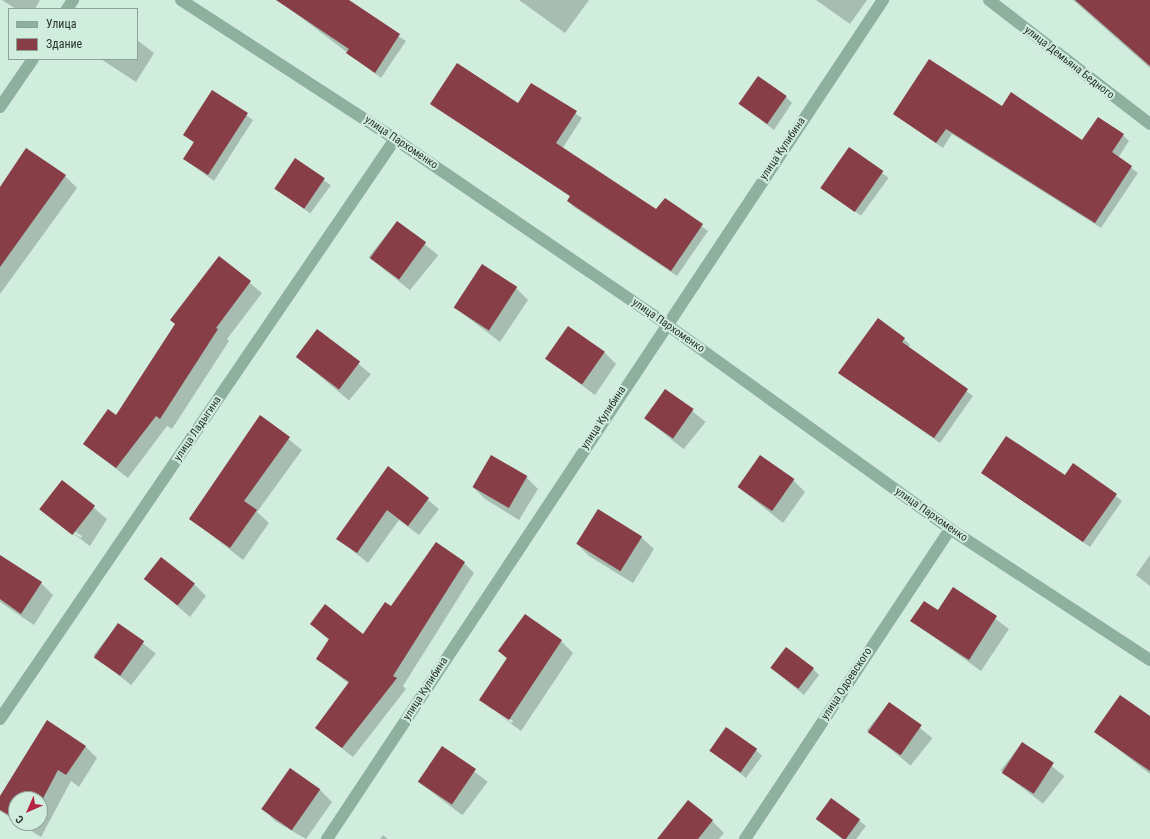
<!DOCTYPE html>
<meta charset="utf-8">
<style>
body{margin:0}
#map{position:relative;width:1150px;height:839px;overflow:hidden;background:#d1edde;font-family:"Roboto Condensed",sans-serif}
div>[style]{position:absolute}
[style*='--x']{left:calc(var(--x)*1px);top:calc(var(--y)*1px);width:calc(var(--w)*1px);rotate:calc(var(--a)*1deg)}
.shadow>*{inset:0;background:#0003;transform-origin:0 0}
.building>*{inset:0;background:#873e46;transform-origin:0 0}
.minor>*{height:12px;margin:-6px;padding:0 6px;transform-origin:6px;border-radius:6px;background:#8eb09f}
span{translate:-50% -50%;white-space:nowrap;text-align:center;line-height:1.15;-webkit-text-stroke:4px #d1edde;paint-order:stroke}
.street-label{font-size:11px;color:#29342f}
.legend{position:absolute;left:8px;top:8px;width:130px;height:52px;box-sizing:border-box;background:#d1edde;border:1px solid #8ea398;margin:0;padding:5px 7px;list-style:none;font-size:12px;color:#29342f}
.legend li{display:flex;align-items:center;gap:8px;height:20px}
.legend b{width:20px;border:1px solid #8ea398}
.north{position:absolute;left:8px;top:791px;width:40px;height:40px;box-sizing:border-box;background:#d1edde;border:1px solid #8ea398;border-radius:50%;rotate:225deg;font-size:11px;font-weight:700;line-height:16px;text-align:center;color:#29342f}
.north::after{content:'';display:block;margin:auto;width:14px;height:18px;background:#b62443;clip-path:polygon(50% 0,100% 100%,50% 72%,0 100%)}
</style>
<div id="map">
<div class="shadow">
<i style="clip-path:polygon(2px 0,40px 0,35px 9px,16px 9px)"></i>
<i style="clip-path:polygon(278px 0,341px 0,406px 41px,381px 78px)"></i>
<i style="clip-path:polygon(519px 0,589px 0,565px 33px)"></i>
<i style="clip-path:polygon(816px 0,867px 0,850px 24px)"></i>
<i style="clip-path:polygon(1073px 0,1150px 0,1150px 68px)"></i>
<i style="clip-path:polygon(137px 40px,154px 53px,136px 82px,101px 59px,137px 59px)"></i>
<i style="clip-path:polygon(531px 84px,582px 118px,562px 149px,657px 211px,665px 199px,708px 231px,677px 276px,574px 207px,568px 201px,571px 197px,432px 103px,518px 104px)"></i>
<i style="clip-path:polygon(213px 92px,253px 120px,214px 181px,184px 159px,194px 143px,184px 135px)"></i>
<i style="clip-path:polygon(786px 97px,792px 103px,774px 130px,740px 104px)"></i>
<i style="clip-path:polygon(1002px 108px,1083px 141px,1123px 135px,1129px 141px,1118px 158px,1138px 173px,1101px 228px,952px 134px,943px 148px,894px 114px)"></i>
<i style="left:849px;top:149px;width:49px;height:47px;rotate:36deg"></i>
<i style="left:296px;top:160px;width:43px;height:35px;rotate:36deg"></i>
<i style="clip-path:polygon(65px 176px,77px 188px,0 294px,0 197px)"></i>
<i style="left:397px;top:222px;width:53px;height:45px;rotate:39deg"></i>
<i style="clip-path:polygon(219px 258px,262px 293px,227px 339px,229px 341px,172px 429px,167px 426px,128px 478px,84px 444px,116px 416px)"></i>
<i style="clip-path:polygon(516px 288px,528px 300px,500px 342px,454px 307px)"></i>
<i style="left:318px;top:330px;width:69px;height:34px;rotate:40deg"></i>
<i style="clip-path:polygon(904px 339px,910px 345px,908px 348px,973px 396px,940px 443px,839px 373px)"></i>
<i style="clip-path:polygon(604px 352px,616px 364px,595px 395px,547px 359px)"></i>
<i style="left:666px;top:390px;width:51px;height:35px;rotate:39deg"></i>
<i style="clip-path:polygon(260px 416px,302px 450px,257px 512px,269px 523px,243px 560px,191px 519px)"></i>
<i style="clip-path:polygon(1073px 464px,1122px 501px,1090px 547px,982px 473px,1065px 476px)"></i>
<i style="clip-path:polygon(388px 467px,439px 509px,419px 535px,399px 520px,368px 563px,338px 539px)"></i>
<i style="clip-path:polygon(526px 477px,538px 489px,519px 520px,485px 499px,473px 487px)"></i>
<i style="clip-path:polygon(793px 480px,805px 492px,783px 523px,738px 487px)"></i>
<i style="clip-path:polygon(evenodd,62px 481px,107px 519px,90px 546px,42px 511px,62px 481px,55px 519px,82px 536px,81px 538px,55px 521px,55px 519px)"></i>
<i style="clip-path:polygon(598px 510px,641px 537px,654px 549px,633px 583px,589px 556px,577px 544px)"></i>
<i style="clip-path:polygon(1150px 555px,1150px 586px,1136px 575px)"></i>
<i style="clip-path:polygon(464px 563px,474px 573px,403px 686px,406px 689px,353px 757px,316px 728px,349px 684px,317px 658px,330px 641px,311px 624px,364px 636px,391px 607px)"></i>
<i style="clip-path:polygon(0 571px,41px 583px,53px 595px,34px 625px,0 602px)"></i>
<i style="clip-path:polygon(146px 579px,194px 584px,206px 596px,190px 617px)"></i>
<i style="clip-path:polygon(954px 588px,1009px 629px,981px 671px,912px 621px,938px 611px)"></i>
<i style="left:118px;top:624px;width:48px;height:40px;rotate:38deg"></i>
<i style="clip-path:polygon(evenodd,561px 641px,573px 653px,521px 731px,480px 700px,507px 659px,499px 651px,561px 641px,493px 708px,513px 721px,512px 723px,493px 710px,493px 708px)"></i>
<i style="clip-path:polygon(771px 668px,813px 669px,819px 675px,804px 695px)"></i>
<i style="left:889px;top:703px;width:56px;height:35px;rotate:39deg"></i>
<i style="clip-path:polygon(1150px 717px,1150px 774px,1096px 732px)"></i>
<i style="left:1022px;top:743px;width:54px;height:35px;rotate:38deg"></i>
<i style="clip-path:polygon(evenodd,85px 746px,97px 758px,79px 787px,71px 781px,41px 837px,0 811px,0 799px,85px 746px,16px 799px,40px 799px,40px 823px,16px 823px,16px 799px)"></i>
<i style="left:443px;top:748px;width:56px;height:42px;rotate:37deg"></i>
<i style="clip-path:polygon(756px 750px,762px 756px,746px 778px,711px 751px)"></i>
<i style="clip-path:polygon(320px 790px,332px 802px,306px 839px,275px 821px,263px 809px)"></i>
<i style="clip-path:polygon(831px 799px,866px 826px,856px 839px,842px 839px,817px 819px)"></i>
<i style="clip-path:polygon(712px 821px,724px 833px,719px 839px,662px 839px)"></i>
<i style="clip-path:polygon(383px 835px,388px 839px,380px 839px)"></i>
</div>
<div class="building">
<i style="clip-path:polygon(276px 0,349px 0,400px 34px,375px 73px,346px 53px,349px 49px)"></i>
<i style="clip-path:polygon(1075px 0,1150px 0,1150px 66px)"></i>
<i style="clip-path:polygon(929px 59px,1002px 106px,1011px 92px,1082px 140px,1098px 117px,1124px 134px,1112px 152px,1132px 166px,1095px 223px,946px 129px,936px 143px,893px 114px)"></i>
<i style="clip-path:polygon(457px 63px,518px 103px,531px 83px,577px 111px,556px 143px,656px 209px,665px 198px,703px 224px,671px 271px,567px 201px,570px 196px,430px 104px)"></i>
<i style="left:758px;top:76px;width:35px;height:34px;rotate:35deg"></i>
<i style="clip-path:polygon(212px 90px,248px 113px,208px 175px,183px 159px,194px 142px,183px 135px)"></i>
<i style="left:849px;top:147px;width:42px;height:50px;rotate:35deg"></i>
<i style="clip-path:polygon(26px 148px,66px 175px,0 267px,0 187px)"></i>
<i style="left:295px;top:158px;width:36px;height:37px;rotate:34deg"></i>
<i style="left:397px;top:221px;width:36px;height:46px;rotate:36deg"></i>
<i style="clip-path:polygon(219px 256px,251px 281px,216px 328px,218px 329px,160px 419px,156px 416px,116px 468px,83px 444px,108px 409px,116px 415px,175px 324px,170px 320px)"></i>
<i style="left:482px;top:264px;width:42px;height:52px;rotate:33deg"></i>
<i style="clip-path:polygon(878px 318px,905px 338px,902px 342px,968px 389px,934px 438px,838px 373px)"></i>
<i style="left:568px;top:326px;width:45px;height:40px;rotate:35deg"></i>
<i style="left:317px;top:329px;width:54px;height:35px;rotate:37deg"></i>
<i style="left:665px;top:389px;width:35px;height:36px;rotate:35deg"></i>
<i style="clip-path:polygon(260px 415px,290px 437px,244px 501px,257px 510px,230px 548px,189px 519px)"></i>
<i style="clip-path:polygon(1006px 436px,1065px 475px,1073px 463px,1117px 494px,1083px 542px,981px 473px)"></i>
<i style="left:491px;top:455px;width:42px;height:37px;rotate:30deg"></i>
<i style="left:760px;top:455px;width:42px;height:39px;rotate:35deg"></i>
<i style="clip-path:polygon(388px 466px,429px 498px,408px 526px,387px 510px,357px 553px,336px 539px)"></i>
<i style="left:62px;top:480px;width:42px;height:37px;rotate:38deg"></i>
<i style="left:598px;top:509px;width:52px;height:41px;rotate:32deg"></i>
<i style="clip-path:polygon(436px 542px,465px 562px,393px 676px,397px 678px,342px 748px,315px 728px,349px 682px,316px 659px,329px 639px,310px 624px,325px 604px,363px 634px,385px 602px,391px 606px)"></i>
<i style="clip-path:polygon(0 555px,42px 582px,21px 614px,0 599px)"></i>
<i style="left:161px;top:557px;width:43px;height:28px;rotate:38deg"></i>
<i style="clip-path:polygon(953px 587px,997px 616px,969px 660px,910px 621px,924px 601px,938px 610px)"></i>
<i style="clip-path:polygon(525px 614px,562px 640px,509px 720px,479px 700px,507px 658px,498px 651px)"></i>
<i style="left:118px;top:623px;width:32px;height:42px;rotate:35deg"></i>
<i style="left:786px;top:647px;width:35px;height:26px;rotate:37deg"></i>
<i style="clip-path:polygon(1120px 695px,1150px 716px,1150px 771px,1094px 732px)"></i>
<i style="left:889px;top:702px;width:40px;height:37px;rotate:35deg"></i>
<i style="clip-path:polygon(47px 720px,86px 746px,66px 775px,58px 770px,40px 804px,40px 799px,16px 799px,16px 819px,0 810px,0 796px)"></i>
<i style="left:726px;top:727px;width:38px;height:29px;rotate:35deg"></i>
<i style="left:1022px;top:742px;width:38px;height:37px;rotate:33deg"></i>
<i style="left:442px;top:746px;width:41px;height:43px;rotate:34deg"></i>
<i style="left:290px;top:768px;width:37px;height:50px;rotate:35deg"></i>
<i style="left:831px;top:798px;width:36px;height:26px;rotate:36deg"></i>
<i style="clip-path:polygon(688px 800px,713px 820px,698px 839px,657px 839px)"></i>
</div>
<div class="minor">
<i style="--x:181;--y:0;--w:255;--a:33"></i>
<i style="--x:395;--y:139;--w:328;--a:34.3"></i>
<i style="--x:666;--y:324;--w:350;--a:35.8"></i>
<i style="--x:950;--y:529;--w:239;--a:33.2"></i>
<i style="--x:989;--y:0;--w:203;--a:37.6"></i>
<i style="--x:67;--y:9;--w:11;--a:-56"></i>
<i style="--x:0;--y:107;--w:58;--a:-55.5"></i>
<i style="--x:0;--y:719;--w:702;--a:-55.74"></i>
<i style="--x:327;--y:839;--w:1007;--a:-56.47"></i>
<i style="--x:745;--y:839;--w:372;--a:-56.5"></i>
</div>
<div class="street-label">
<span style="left:1069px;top:63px;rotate:38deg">улица Демьяна Бедного</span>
<span style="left:401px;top:143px;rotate:34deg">улица Пархоменко</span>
<span style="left:783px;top:149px;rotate:-56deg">улица Кулибина</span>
<span style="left:668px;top:326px;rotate:35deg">улица Пархоменко</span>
<span style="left:604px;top:418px;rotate:-57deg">улица Кулибина</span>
<span style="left:198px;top:429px;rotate:-56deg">улица Ладыгина</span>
<span style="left:931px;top:515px;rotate:35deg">улица Пархоменко</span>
<span style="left:847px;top:684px;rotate:-57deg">улица Одоевского</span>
<span style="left:426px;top:689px;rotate:-57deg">улица Кулибина</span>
</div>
<ul class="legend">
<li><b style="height:5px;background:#8eb09f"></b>Улица</li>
<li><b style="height:11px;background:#873e46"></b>Здание</li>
</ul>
<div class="north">С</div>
</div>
